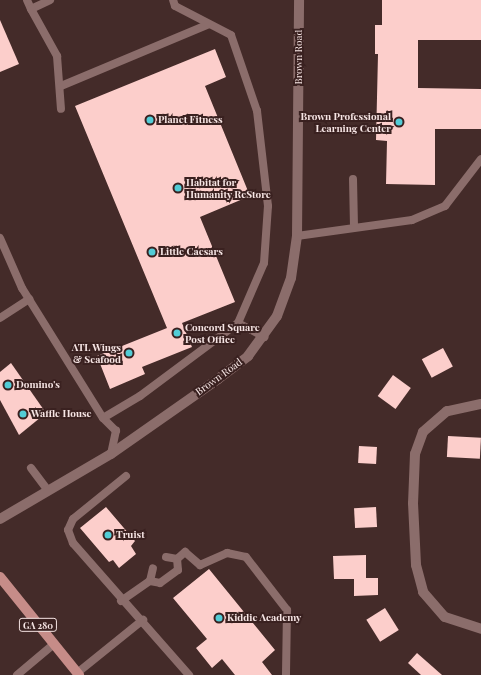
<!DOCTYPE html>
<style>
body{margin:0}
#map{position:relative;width:481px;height:675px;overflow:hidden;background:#442b29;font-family:"Playfair Display",serif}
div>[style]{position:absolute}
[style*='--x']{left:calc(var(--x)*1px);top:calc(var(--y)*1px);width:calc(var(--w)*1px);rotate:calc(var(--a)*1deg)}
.building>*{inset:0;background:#fccecb;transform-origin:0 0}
.service>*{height:8px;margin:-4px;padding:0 4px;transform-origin:4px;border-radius:4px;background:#8b6d6b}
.minor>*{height:10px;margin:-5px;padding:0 5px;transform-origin:5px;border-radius:5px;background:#8b6d6b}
.primary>*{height:10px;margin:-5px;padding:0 5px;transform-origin:5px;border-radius:5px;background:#c68c88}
.dots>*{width:11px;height:11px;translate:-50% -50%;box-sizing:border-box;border:2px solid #3a2120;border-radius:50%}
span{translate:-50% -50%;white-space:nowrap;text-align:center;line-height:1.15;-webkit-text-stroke:4px #3a2120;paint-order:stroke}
.shield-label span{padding:1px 3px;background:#3a2120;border:1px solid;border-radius:3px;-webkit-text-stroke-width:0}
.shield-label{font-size:9px;color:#f6e5e4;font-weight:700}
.street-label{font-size:10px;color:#f6e5e4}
.poi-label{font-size:10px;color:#f6e5e4;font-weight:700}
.right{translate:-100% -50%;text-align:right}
.left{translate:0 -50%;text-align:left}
</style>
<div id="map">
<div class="building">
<i style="clip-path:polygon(382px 0,481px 0,481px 40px,418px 40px,418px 88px,481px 89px,481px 129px,435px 129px,435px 185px,386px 184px,387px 141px,376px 140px,378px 54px,375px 54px,375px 25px,382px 25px)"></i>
<i style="clip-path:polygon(0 20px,19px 64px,0 72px)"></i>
<i style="clip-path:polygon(215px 49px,226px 77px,205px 86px,250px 196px,200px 217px,235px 302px,182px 323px,192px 347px,142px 367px,145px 374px,110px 389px,97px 356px,167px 328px,75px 106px)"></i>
<i style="left:443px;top:348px;width:21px;height:24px;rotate:62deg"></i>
<i style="clip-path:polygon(11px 363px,46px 413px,19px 435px,0 400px,0 372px)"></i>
<i style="left:393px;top:375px;width:22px;height:26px;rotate:36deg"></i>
<i style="left:448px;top:436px;width:33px;height:21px;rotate:3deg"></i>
<i style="left:359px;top:446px;width:18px;height:17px;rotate:3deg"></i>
<i style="clip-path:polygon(106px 507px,135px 541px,131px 546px,136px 554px,119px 568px,113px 560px,109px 562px,80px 528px)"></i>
<i style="left:376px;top:507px;width:20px;height:22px;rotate:87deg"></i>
<i style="clip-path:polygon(366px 555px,366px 578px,378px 578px,378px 595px,354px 596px,354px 579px,334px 579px,333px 556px)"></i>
<i style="clip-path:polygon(209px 569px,275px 650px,262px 662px,272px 675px,235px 675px,222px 659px,212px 668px,196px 648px,207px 639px,173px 598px)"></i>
<i style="left:385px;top:608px;width:26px;height:22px;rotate:58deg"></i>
<i style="clip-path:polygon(417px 653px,442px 675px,421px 675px,408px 663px)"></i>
</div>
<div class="service">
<i style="--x:27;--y:0;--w:10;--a:66"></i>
<i style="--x:31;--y:9;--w:21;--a:-25"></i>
<i style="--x:31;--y:9;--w:54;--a:61"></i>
<i style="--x:57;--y:56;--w:53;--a:85.7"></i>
<i style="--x:61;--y:86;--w:160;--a:-22.7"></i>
<i style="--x:353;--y:179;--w:47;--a:88.8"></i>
<i style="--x:297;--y:236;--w:116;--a:-7.9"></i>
<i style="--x:412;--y:220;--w:36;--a:-23"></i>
<i style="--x:445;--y:206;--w:59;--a:-52.5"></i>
<i style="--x:0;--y:238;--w:55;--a:66.3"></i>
<i style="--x:22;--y:288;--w:153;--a:58.1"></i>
<i style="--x:0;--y:318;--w:35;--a:-33"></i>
<i style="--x:238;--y:323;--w:30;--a:28"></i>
<i style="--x:111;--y:454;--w:24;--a:-78"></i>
<i style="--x:116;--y:431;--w:18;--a:-135"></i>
<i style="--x:103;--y:418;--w:43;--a:-30.7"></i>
<i style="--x:140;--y:396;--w:122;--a:-36.7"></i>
<i style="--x:238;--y:323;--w:65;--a:-66.6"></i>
<i style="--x:264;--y:263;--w:57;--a:-86"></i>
<i style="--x:268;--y:206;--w:96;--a:-96.6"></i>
<i style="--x:257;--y:111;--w:80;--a:-108.9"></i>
<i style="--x:231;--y:35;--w:63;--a:-152.6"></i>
<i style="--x:175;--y:6;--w:6;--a:-108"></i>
<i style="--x:31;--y:468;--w:26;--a:53"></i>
<i style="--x:126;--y:476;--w:68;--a:140.9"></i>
<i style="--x:73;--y:519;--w:12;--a:114"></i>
<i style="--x:68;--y:530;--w:14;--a:69"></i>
<i style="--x:73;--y:543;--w:176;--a:48.7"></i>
<i style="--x:166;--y:557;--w:11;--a:10"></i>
<i style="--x:177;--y:559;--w:11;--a:-41"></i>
<i style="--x:185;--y:552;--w:20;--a:41"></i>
<i style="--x:200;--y:565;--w:30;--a:-24"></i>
<i style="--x:227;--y:553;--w:19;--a:12"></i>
<i style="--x:246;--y:557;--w:67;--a:52.3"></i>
<i style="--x:287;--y:610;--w:65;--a:90.9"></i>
<i style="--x:150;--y:581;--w:10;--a:11"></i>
<i style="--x:160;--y:583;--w:22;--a:-36"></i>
<i style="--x:178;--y:570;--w:11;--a:-95"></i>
<i style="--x:121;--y:601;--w:35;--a:-35"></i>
<i style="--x:150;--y:581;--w:13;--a:-77"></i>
<i style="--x:77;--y:673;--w:85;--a:-38.8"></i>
<i style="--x:17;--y:675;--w:48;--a:-40"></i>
</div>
<div class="minor">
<i style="--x:481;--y:404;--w:35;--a:168"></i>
<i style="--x:447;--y:411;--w:32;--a:139"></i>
<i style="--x:423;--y:432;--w:23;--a:110"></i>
<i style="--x:415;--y:454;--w:49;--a:92.3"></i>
<i style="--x:413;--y:503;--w:62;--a:87.2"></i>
<i style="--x:416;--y:565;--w:28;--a:75"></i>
<i style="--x:423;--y:592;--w:33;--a:49"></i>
<i style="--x:445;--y:617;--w:38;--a:18"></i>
<i style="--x:0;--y:519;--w:129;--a:-30.4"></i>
<i style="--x:111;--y:454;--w:131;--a:-35"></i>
<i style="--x:218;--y:379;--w:38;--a:-37"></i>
<i style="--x:248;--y:356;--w:49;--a:-54.1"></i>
<i style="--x:277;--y:316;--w:40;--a:-69.8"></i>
<i style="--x:291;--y:278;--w:42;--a:-81.9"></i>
<i style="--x:297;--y:236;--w:236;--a:-89.5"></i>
</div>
<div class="primary">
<i style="--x:0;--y:577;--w:126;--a:51.1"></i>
</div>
<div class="dots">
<i style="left:150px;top:120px;background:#52ccd6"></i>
<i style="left:399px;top:122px;background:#52ccd6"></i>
<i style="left:178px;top:188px;background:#52ccd6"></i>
<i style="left:152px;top:252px;background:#52ccd6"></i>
<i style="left:177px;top:333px;background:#52ccd6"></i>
<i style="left:129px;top:353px;background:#52ccd6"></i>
<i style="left:8px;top:385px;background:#52ccd6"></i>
<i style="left:23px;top:414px;background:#52ccd6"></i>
<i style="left:108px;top:535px;background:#52ccd6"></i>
<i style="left:219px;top:618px;background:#52ccd6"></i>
</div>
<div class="shield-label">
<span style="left:38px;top:625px">GA 280</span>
</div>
<div class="street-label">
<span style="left:299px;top:57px;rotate:-90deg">Brown Road</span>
<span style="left:219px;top:377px;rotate:-36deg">Brown Road</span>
</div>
<div class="poi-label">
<span class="right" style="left:391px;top:122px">Brown Professional<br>Learning Center</span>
<span class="left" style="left:158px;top:120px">Planet Fitness</span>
<span class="left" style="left:186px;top:188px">Habitat for<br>Humanity ReStore</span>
<span class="left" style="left:160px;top:252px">Little Caesars</span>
<span class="left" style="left:185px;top:333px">Concord Square<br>Post Office</span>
<span class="right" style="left:121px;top:353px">ATL Wings<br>&amp; Seafood</span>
<span class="left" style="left:16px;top:385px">Domino's</span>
<span class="left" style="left:31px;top:414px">Waffle House</span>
<span class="left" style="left:116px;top:535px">Truist</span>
<span class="left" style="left:227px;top:618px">Kiddie Academy</span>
</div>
</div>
